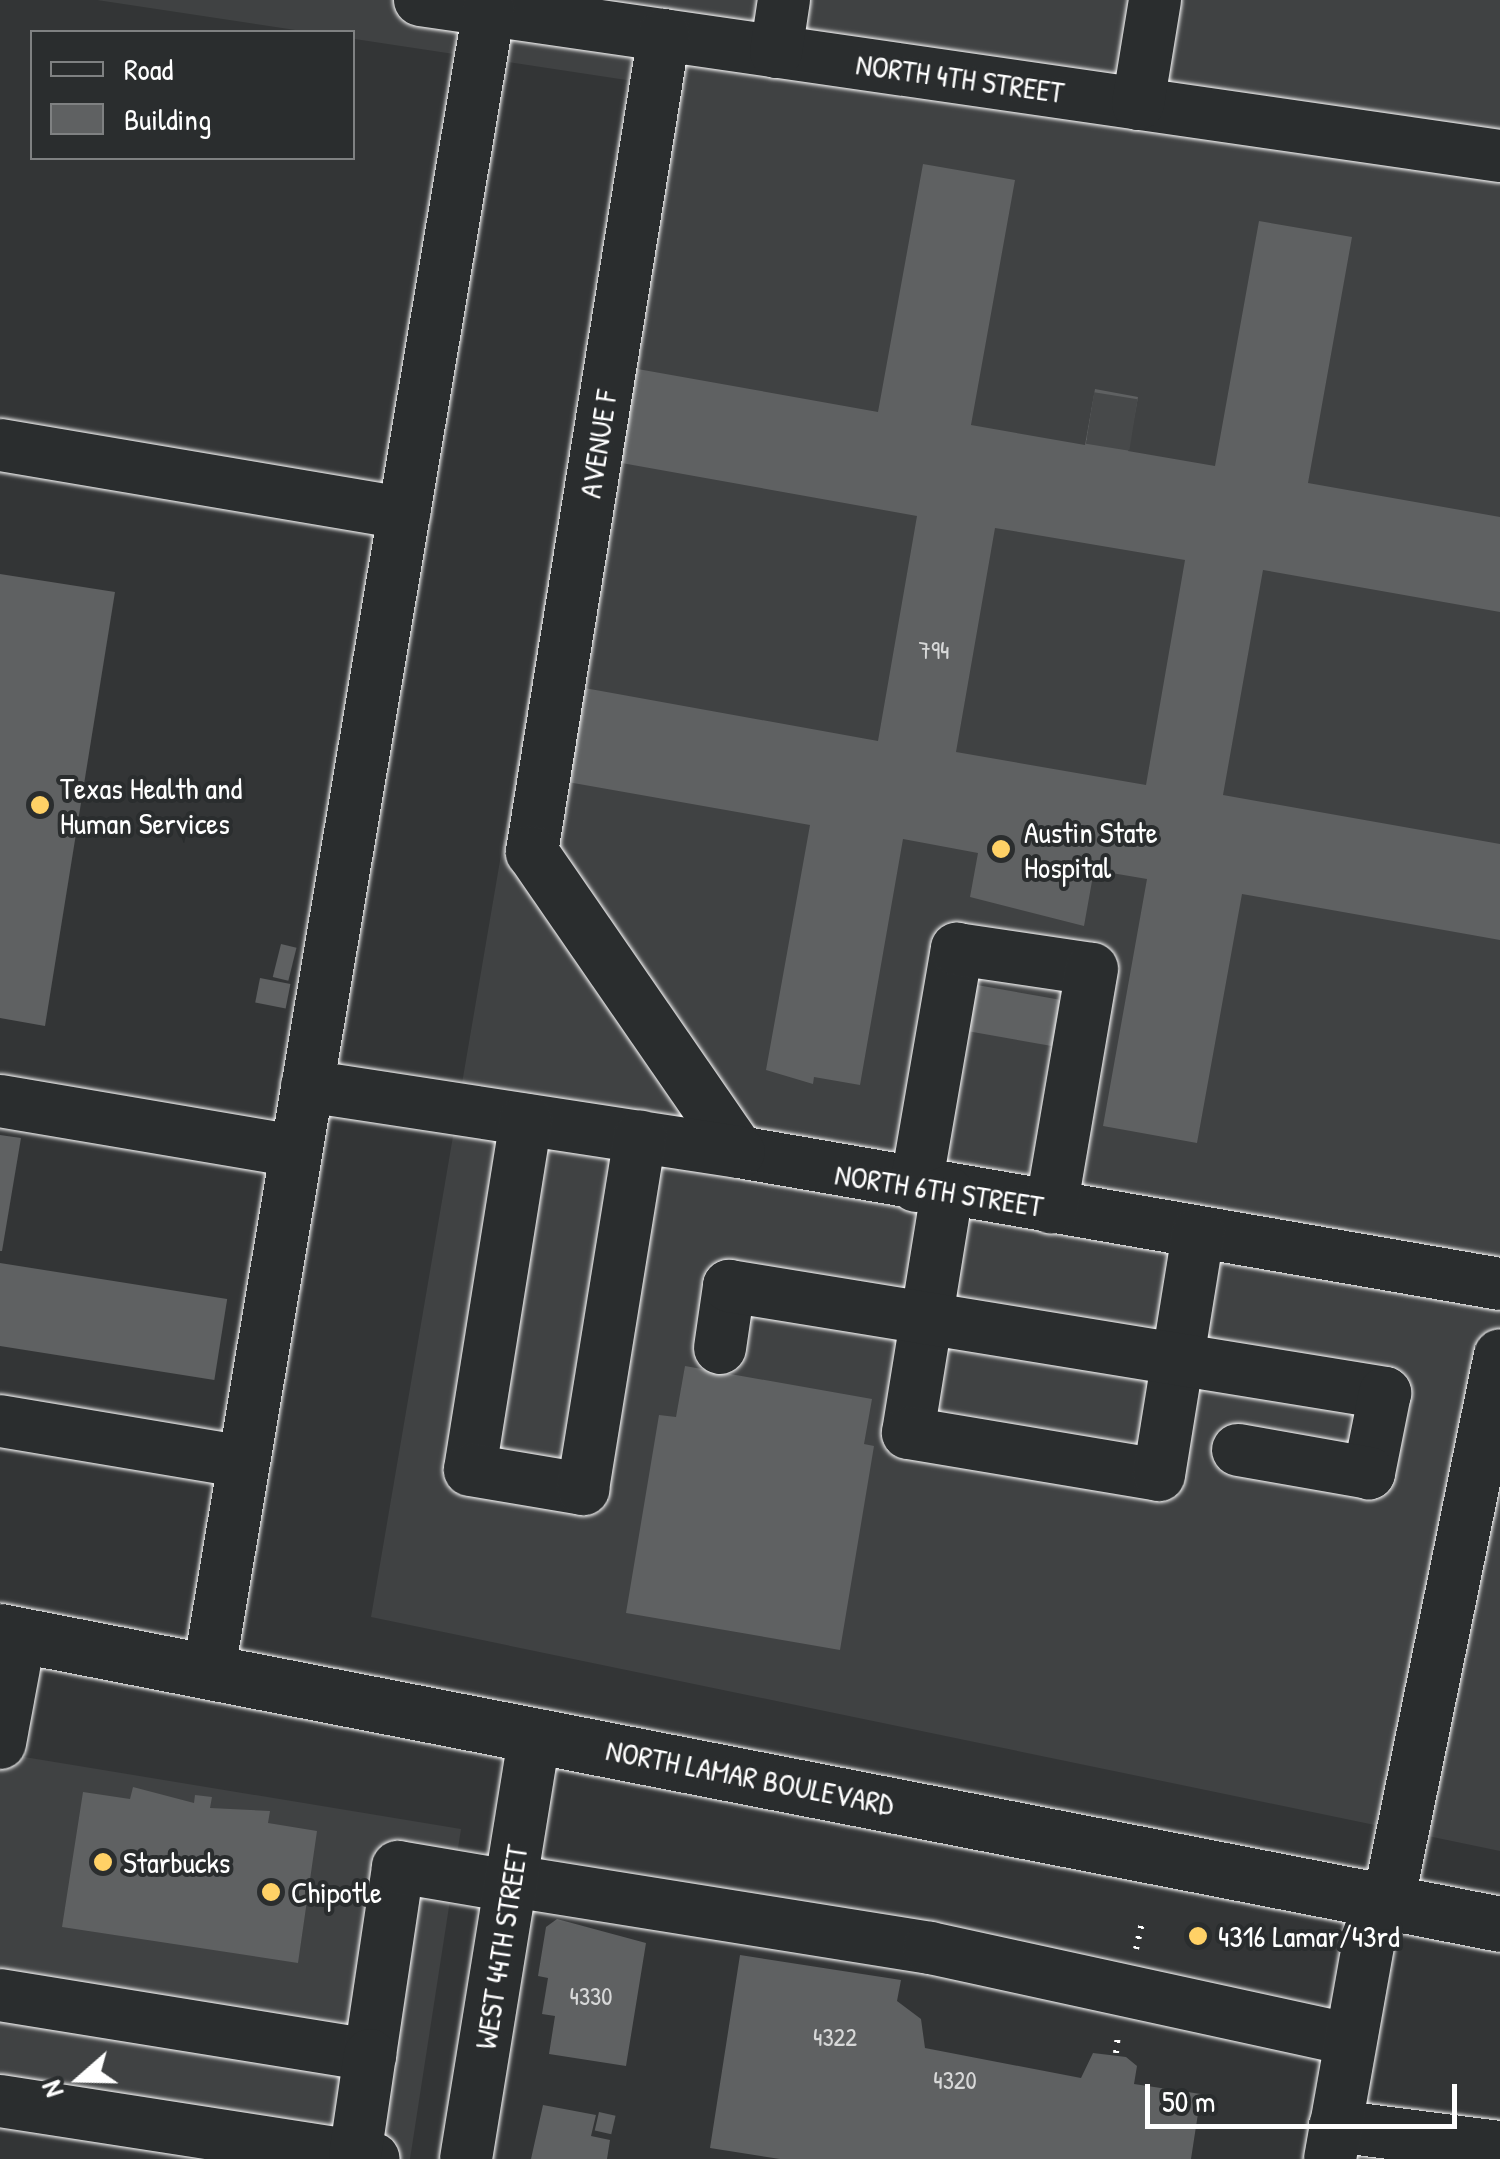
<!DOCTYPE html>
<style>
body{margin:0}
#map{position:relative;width:1500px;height:2159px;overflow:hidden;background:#333536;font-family:"Patrick Hand",sans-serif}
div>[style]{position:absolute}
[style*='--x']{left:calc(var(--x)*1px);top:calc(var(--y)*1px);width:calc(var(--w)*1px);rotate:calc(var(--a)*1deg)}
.built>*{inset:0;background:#404243}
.building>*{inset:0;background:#5f6162;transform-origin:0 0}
.minor-tunnel>*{height:52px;margin-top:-26px;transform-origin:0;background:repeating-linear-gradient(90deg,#47494a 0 52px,transparent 0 78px)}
.path>*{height:6px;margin-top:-3px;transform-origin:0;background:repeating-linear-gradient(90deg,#fff 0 2.5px,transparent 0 10.5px)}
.roads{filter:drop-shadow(0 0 2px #fff) drop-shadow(0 0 2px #fff)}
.minor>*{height:52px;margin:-26px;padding:0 26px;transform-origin:26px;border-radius:26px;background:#2a2d2e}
.major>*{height:55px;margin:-27.5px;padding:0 27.5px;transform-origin:27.5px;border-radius:27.5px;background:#2a2d2e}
.dots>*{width:28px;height:28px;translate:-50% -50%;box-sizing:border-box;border:5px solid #2a2d2e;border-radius:50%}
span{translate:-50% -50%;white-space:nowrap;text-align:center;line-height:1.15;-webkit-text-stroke:8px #2a2d2e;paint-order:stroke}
.number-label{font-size:25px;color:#d7d8d8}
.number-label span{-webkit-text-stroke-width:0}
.street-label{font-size:30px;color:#fff}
.poi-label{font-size:30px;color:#fff}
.left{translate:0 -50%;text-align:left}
.legend{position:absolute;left:30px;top:30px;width:325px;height:130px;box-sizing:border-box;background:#2a2d2e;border:2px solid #7f8182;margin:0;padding:12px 18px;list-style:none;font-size:30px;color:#fff}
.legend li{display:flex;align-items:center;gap:20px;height:50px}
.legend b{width:50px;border:2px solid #7f8182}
.north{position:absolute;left:30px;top:2029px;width:100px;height:100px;-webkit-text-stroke:8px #2a2d2e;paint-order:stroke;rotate:250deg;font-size:28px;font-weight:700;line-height:40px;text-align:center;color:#fff}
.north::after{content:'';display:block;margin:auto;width:35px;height:45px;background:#fff;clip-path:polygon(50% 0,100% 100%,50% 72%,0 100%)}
.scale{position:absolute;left:1145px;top:2084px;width:312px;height:45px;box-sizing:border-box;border:5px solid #fff;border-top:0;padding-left:12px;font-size:30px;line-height:35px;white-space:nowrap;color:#fff;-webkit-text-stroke:8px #2a2d2e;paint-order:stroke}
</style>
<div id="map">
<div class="built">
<i style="clip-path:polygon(97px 0,1500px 0,1500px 1851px,371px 1617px,633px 81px)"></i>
<i style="clip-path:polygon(0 1753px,461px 1829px,410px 2159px,227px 2159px,0 2123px)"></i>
</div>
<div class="building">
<i style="clip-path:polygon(evenodd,923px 164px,1015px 180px,971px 425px,1085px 445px,1095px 389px,1138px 397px,1128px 451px,1215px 466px,1259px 221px,1352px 237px,1308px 483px,1500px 517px,1500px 612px,1263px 570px,1223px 795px,1500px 844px,1500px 940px,1242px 894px,1197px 1143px,1103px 1126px,1147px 879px,1094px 870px,1084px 926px,970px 897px,978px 853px,903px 839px,860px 1085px,814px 1077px,813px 1084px,766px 1070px,810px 825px,562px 781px,579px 687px,878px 741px,917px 516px,616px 462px,632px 368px,878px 412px,923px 164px,995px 528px,1185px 560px,1146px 785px,956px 752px,995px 528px)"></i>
<i style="clip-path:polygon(0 574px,115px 592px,45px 1026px,0 1018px)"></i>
<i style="left:281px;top:944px;width:16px;height:34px;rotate:14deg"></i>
<i style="left:260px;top:978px;width:31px;height:25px;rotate:11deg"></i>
<i style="left:954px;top:981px;width:119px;height:47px;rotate:10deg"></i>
<i style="clip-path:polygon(0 1135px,21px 1138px,2px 1251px,0 1251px)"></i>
<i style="left:0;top:1263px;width:230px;height:82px;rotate:9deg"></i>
<i style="clip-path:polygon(685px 1366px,872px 1399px,864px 1444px,874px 1446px,840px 1650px,626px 1613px,659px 1415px,676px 1417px)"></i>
<i style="clip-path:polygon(133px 1787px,194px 1803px,195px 1795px,212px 1797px,210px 1808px,270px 1811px,268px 1823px,317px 1831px,298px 1963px,62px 1927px,83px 1792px,130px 1799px)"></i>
<i style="clip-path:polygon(557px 1919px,646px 1943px,626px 2066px,549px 2054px,555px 2016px,542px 2014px,548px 1978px,538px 1976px,546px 1927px)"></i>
<i style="clip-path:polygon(740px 1955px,901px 1980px,897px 2001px,921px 2019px,925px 2048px,1081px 2078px,1093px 2053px,1126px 2057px,1137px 2066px,1134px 2084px,1201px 2094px,1191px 2159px,780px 2159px,710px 2148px)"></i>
<i style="clip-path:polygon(543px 2105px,596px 2115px,591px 2136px,610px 2140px,607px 2159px,531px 2159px)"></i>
<i style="left:599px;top:2112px;width:17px;height:19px;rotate:13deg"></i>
</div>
<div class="minor-tunnel">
<i style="--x:1090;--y:418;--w:44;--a:9.2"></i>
</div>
<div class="path">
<i style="--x:1136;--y:1949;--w:31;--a:-77"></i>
<i style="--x:1116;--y:2053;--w:19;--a:-84"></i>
</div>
<div class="roads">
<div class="minor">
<i style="--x:420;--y:0;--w:1091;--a:8.22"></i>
<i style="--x:664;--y:35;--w:828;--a:99.18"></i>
<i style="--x:532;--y:852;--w:364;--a:55.4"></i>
<i style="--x:739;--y:1152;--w:772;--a:9.84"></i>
<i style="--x:776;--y:52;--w:53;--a:-81.3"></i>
<i style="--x:1138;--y:104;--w:105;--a:-80.7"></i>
<i style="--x:0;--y:445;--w:410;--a:9.6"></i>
<i style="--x:307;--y:1086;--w:437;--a:8.7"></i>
<i style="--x:0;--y:1101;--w:300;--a:9.6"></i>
<i style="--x:526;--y:1120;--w:354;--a:99.1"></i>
<i style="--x:470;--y:1470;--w:115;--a:9.5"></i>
<i style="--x:583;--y:1489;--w:357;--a:-80.8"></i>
<i style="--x:916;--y:1186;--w:241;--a:-80.2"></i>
<i style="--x:957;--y:949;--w:136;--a:8.4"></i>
<i style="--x:1092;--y:969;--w:242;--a:99.7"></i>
<i style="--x:947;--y:1192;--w:244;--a:99.2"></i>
<i style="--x:908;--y:1433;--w:254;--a:9.5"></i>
<i style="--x:1159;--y:1475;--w:245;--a:-80.8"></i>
<i style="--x:720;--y:1348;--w:63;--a:-81.7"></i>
<i style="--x:729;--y:1286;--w:665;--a:9.26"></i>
<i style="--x:1385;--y:1393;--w:82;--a:101.3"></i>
<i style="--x:1369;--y:1473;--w:133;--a:-170"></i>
<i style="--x:0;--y:1421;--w:247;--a:9.5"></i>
<i style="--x:209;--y:1670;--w:1683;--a:-80.43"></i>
<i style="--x:0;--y:1743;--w:110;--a:-79.5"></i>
<i style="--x:512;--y:1881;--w:423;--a:9.1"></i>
<i style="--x:930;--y:1948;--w:429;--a:12.3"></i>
<i style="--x:1388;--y:1903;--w:559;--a:-78.45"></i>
<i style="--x:0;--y:1995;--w:375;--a:9.2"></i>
<i style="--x:370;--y:2055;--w:190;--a:-81.5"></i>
<i style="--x:398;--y:1867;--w:114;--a:9.6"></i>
<i style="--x:0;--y:2101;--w:378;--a:8.8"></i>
<i style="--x:1335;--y:2126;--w:166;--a:7.3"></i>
<i style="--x:355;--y:2156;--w:102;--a:-81.6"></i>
<i style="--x:466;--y:2159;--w:430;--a:-80.8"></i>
<i style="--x:1330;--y:2159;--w:261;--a:-79.9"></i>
</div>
<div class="major">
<i style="--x:0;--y:1631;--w:1528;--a:11.05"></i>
</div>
</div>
<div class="dots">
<i style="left:40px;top:805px;background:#ffd166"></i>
<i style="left:1001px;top:849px;background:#ffd166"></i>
<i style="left:103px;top:1862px;background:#ffd166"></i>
<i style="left:271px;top:1892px;background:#ffd166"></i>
<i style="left:1198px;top:1936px;background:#ffd166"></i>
</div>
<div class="number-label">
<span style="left:934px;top:650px">794</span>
<span style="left:591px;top:1996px">4330</span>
<span style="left:835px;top:2037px">4322</span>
<span style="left:955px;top:2080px">4320</span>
</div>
<div class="street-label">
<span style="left:960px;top:78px;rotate:8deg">NORTH 4TH STREET</span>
<span style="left:598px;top:444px;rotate:-81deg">AVENUE F</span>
<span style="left:939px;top:1190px;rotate:9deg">NORTH 6TH STREET</span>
<span style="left:750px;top:1777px;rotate:11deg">NORTH LAMAR BOULEVARD</span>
<span style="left:501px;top:1947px;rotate:-81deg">WEST 44TH STREET</span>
</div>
<div class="poi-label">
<span class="left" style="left:60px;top:805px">Texas Health and<br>Human Services</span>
<span class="left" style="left:1024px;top:849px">Austin State<br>Hospital</span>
<span class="left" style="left:123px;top:1862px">Starbucks</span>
<span class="left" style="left:291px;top:1892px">Chipotle</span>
<span class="left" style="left:1218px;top:1936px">4316 Lamar/43rd</span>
</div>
<ul class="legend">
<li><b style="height:12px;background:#2a2d2e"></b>Road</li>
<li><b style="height:28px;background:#5f6162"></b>Building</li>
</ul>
<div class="north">N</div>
<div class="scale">50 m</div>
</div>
